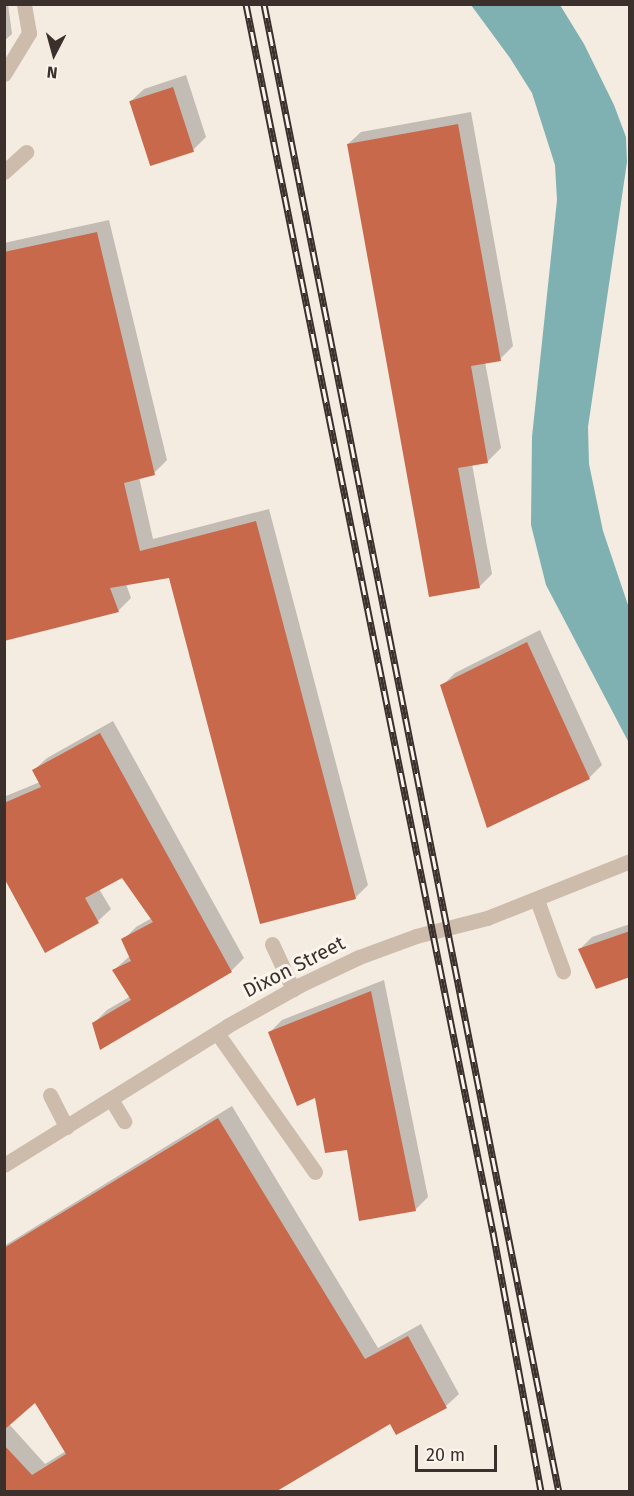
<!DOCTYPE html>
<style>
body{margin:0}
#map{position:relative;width:634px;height:1496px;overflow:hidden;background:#f4ebe1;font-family:"Fira Sans",sans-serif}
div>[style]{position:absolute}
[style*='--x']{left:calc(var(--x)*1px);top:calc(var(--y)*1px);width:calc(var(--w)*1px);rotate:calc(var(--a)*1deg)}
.water>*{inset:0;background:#7fb0b2}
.shadow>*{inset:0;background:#0003}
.building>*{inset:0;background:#c8694b;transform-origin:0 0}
.minor>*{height:15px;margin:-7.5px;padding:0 7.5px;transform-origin:7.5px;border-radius:7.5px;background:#cdbbac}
.rail>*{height:7px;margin-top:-3.5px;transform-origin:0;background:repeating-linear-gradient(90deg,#fbf5ee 0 14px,#3b302b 0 28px);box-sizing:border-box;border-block:2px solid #3b302b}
span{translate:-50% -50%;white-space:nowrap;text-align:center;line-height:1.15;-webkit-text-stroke:6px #fbf5ee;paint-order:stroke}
.street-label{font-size:20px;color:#3b302b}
.frame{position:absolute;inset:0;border:6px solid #3b302b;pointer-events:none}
.north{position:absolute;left:24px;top:24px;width:60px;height:60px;-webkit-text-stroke:4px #fbf5ee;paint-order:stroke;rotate:186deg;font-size:16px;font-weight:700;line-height:24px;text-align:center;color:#3b302b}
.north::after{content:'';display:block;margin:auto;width:21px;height:27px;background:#3b302b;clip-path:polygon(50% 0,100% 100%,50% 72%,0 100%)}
.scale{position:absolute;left:415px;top:1445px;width:82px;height:27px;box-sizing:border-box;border:3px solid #3b302b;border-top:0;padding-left:8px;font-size:18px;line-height:21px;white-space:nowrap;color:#3b302b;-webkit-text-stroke:4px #fbf5ee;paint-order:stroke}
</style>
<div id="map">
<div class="water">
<i style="clip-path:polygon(471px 5px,560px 5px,584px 44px,614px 105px,626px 137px,627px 162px,588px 427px,589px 464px,603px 531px,629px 608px,629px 743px,546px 585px,531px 525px,532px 437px,557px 200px,555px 165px,532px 93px,510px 58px)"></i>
</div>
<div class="shadow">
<i style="clip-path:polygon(4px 4px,8px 4px,12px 34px,4px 41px)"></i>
<i style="clip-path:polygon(186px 75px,206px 137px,193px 150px,131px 101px,144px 89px)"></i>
<i style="clip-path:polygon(471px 112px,513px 346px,500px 359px,485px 362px,501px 448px,488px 461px,472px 464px,492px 574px,479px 587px,348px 144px,361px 132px)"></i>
<i style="clip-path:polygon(109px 220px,167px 460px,154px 473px,139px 477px,153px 539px,269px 509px,368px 885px,355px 898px,170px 576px,126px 584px,131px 598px,118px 611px,4px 640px,4px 243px)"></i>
<i style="clip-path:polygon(540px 630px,602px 765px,589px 778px,442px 686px,455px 673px)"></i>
<i style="clip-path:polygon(113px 721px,244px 958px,231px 971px,94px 1023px,107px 1010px,131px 996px,114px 970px,131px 955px,123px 940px,136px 927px,152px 918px,122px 876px,99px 889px,111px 909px,98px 921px,4px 875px,4px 790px,6px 796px,40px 782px,34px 770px,47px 758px)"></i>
<i style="clip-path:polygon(630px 924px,630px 975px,579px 950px,592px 937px)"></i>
<i style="clip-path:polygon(384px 980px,428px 1197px,415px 1210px,348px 1148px,316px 1095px,270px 1032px,282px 1020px)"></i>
<i style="clip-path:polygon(evenodd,232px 1106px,378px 1348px,421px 1324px,459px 1394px,446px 1406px,391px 1422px,274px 1492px,85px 1492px,74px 1474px,54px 1492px,4px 1492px,4px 1246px,232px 1106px,35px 1400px,66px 1451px,45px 1464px,9px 1424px,35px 1400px)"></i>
</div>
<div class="building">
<i style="left:173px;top:87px;width:68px;height:46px;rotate:72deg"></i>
<i style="clip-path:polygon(458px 124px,501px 361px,471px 366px,488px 463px,458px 468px,480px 588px,429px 597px,347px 144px)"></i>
<i style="clip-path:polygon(97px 232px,155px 475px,124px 483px,140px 551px,256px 521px,356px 899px,260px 924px,169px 578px,110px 588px,119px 612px,4px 641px,4px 252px)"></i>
<i style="clip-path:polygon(527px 642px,590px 779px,487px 828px,440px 685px)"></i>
<i style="clip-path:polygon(100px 733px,232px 972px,100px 1050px,92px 1023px,131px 1000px,112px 970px,131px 961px,121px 939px,153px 922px,122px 878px,85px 898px,99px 923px,45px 953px,4px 878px,4px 803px,41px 787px,32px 770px)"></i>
<i style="clip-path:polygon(630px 931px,630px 977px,596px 989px,578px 949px)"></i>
<i style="clip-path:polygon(371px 991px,416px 1211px,359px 1221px,347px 1150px,325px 1153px,315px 1098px,297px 1106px,268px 1032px)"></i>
<i style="clip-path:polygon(218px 1118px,365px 1359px,408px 1336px,447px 1408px,396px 1435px,390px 1424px,277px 1491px,4px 1491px,4px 1445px,32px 1475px,66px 1454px,35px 1403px,4px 1430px,4px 1248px)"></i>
</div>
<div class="minor">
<i style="--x:4;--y:74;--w:48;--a:-58.6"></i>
<i style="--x:29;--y:33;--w:29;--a:-100"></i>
<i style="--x:4;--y:172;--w:30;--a:-42"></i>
<i style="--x:537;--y:900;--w:76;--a:69.9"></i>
<i style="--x:272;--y:944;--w:50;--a:65"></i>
<i style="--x:217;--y:1033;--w:170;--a:54.8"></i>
<i style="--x:50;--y:1095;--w:36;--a:63"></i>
<i style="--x:111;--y:1099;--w:26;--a:59"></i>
<i style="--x:4;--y:1165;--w:263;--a:-31.9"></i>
<i style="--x:227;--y:1026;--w:84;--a:-29.3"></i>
<i style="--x:300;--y:985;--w:65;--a:-25.4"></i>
<i style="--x:359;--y:957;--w:61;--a:-20.2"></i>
<i style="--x:416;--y:936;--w:73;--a:-14.2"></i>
<i style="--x:487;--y:918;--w:154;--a:-21.7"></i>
</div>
<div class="rail">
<i style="--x:246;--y:4;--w:1253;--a:78.63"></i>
<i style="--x:493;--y:1232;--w:264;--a:79.5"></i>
<i style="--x:264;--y:4;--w:1517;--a:78.79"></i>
</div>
<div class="street-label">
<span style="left:294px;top:967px;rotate:-27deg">Dixon Street</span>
</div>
<div class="frame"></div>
<div class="north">N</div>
<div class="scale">20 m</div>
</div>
